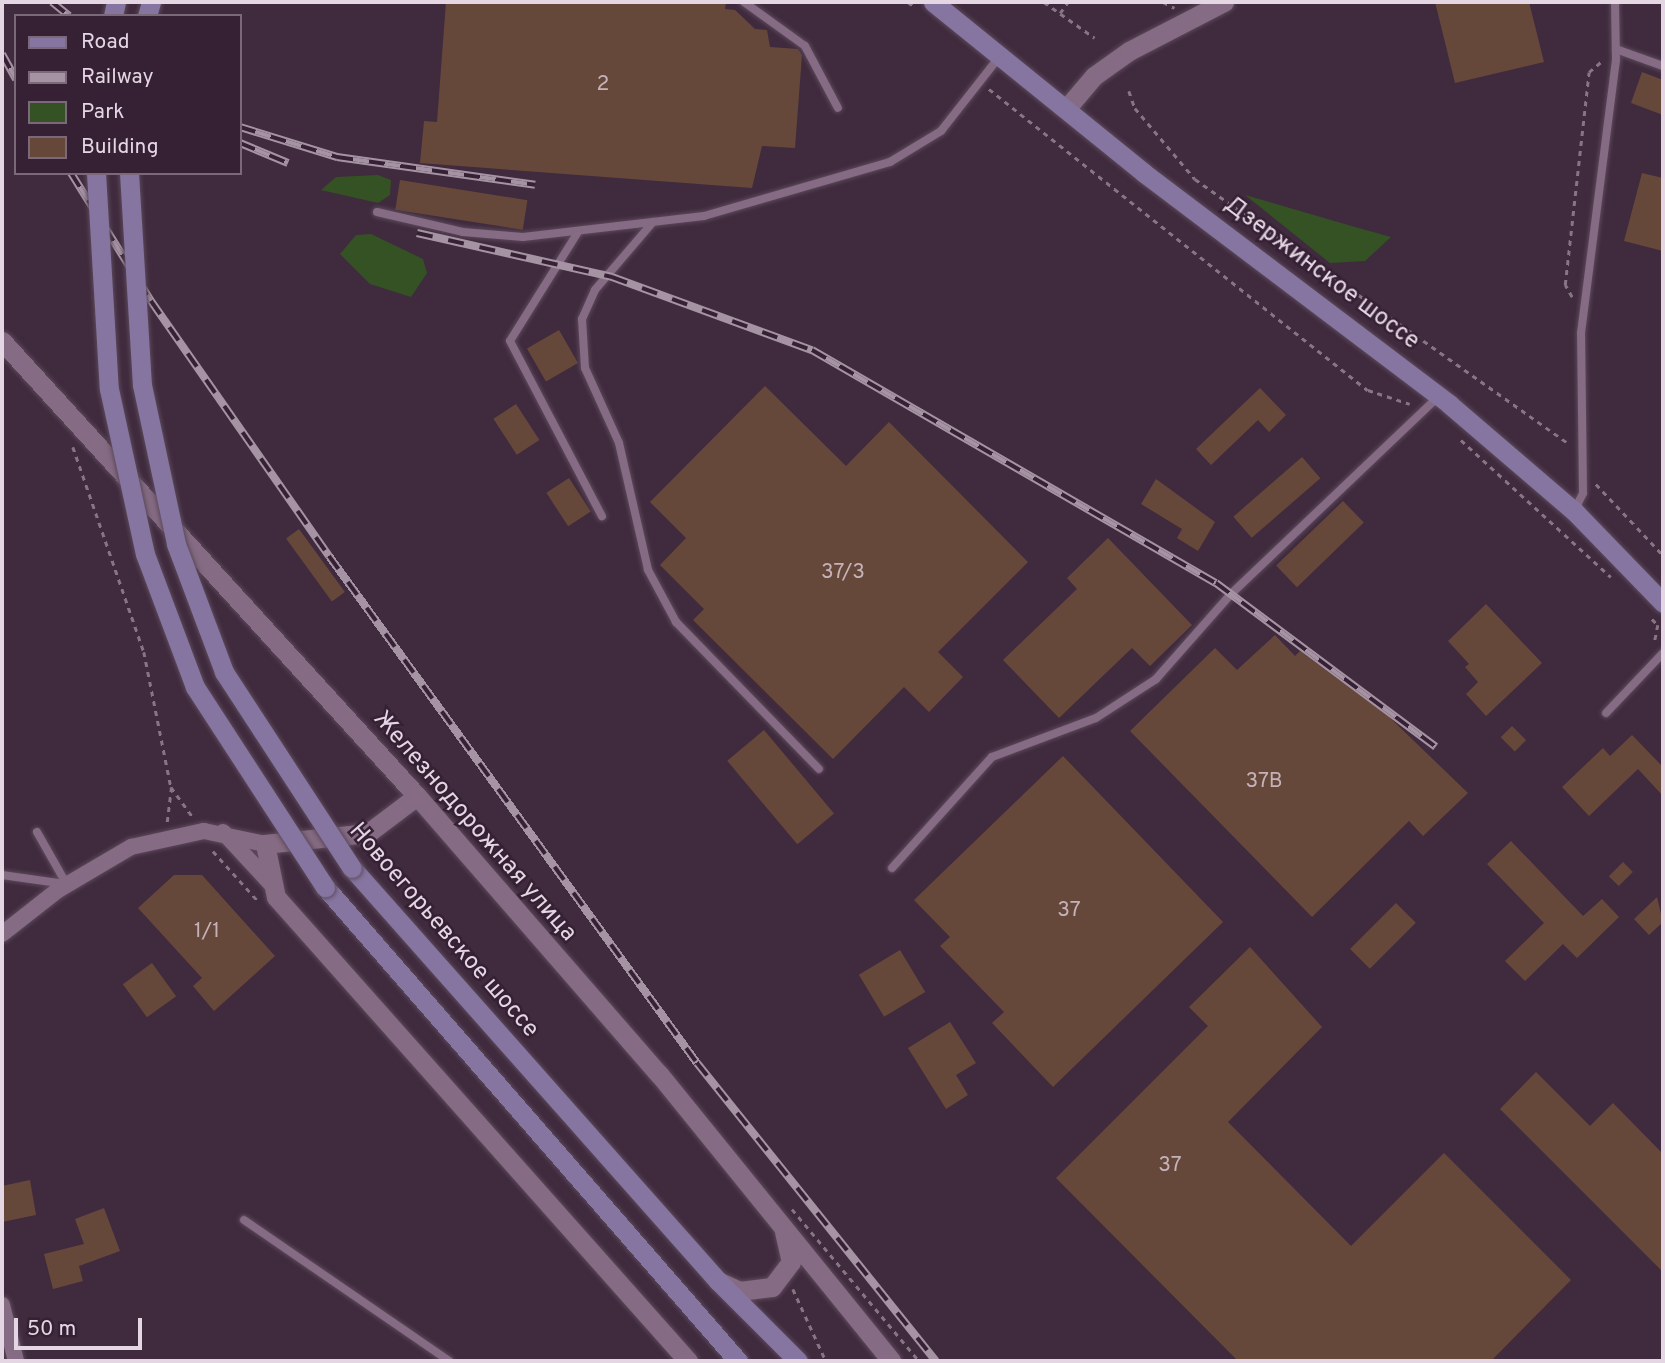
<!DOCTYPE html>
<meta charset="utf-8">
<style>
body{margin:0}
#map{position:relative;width:1665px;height:1363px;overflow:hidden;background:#402a3e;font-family:Overpass,sans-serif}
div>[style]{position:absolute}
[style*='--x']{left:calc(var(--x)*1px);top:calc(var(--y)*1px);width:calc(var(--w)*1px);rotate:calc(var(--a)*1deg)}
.green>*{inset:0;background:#345224}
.building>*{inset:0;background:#66483a;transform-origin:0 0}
.path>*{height:2.5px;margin-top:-1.25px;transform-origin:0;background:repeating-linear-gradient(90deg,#877485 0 5px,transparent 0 10px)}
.roads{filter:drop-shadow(0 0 2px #5b495a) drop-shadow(0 0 2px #5b495a)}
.service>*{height:8px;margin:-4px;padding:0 4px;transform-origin:4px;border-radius:4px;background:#856b83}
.minor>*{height:16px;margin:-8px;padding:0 8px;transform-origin:8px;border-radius:8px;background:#856b83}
.tertiary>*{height:19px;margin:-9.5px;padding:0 9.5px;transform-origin:9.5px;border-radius:9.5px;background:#856b83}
.secondary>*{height:19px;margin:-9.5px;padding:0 9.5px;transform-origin:9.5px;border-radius:9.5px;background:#8675a0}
.rail>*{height:8px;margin-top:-4px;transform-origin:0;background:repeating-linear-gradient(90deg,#352034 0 16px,#a593a3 0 32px);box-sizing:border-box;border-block:2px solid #a593a3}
.bridges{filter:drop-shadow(0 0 2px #5b495a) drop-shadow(0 0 2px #5b495a)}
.secondary-bridge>*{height:19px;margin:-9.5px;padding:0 9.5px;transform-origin:9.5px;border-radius:9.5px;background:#8675a0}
span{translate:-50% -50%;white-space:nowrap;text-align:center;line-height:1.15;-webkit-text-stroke:5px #352034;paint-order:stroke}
.number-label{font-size:21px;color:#c5b2b9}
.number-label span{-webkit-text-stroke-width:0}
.street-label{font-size:24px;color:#e5d6e3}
.frame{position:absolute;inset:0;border:4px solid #e5d6e3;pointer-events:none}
.legend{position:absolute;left:14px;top:14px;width:228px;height:161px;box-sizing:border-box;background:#352034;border:2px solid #7b697a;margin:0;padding:9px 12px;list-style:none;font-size:21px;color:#e5d6e3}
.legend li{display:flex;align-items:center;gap:14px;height:35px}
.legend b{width:35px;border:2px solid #7b697a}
.scale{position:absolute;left:14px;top:1318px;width:128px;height:32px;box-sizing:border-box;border:4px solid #e5d6e3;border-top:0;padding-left:9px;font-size:21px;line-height:24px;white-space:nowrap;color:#e5d6e3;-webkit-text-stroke:5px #352034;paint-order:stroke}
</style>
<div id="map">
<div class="green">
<i style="clip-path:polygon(378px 175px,391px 180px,390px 195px,378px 203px,321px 190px,336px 177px)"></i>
<i style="clip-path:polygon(1245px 195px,1355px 227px,1391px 237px,1365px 261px,1330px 263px)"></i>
<i style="clip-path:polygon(371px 234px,423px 259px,427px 273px,411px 297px,370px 284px,340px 254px,356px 235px)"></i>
</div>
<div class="building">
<i style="clip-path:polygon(446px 2px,726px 2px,725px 9px,735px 10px,755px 29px,767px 30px,770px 47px,798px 49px,802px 55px,795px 148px,762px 146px,752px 188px,420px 163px,424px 121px,437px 122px)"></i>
<i style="clip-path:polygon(1435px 2px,1529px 2px,1544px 62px,1455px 83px)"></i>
<i style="clip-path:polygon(1642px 72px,1663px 80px,1663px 115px,1631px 103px)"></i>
<i style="clip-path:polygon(1642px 173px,1663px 178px,1663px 251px,1624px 241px)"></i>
<i style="left:400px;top:180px;width:129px;height:30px;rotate:9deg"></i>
<i style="left:559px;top:330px;width:38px;height:37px;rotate:60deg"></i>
<i style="clip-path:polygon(765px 386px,846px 466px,889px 422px,1028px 562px,938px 652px,963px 677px,929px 712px,904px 687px,833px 759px,693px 620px,704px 609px,660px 565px,686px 538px,650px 502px)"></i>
<i style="clip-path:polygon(1260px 388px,1286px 415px,1269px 432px,1258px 420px,1211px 465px,1196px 449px)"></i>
<i style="left:516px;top:404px;width:43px;height:27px;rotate:57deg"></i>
<i style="left:1302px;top:457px;width:28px;height:91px;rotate:49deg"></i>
<i style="left:569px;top:478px;width:40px;height:27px;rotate:57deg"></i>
<i style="clip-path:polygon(1156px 479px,1215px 522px,1198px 551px,1177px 538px,1182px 529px,1141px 504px)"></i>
<i style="left:1343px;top:501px;width:30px;height:93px;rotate:46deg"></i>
<i style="left:299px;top:529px;width:78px;height:16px;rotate:54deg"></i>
<i style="clip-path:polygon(1108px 538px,1192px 625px,1150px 666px,1132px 648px,1059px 718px,1003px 660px,1077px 589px,1067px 578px)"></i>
<i style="clip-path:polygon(1486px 604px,1542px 663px,1486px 716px,1466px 694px,1478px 682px,1465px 667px,1469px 664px,1448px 641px)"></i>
<i style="clip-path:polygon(1275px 635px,1295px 656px,1300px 651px,1387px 715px,1468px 793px,1423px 836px,1409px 821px,1312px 917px,1130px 731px,1215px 648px,1237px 670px)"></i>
<i style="left:1512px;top:726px;width:20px;height:16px;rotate:45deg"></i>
<i style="left:764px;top:730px;width:109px;height:48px;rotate:50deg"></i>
<i style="clip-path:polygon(1632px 735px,1663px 767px,1663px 796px,1638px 769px,1589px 816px,1562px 787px,1603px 748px,1610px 756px)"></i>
<i style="clip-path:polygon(1063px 756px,1223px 922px,1053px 1087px,992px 1023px,1004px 1012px,940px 946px,950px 937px,914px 900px)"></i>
<i style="clip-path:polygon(1511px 841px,1583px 916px,1602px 899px,1619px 917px,1577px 958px,1563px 944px,1525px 981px,1505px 961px,1544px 923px,1487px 864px)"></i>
<i style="left:1623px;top:862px;width:14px;height:20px;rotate:45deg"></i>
<i style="clip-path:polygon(174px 875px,202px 875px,275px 956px,214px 1011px,193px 986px,202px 978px,138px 908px)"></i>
<i style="clip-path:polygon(1657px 897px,1663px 922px,1649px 935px,1634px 919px)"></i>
<i style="left:1396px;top:903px;width:28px;height:65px;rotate:45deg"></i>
<i style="clip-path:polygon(1250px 947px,1322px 1027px,1228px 1122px,1351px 1246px,1444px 1153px,1571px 1280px,1491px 1361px,1238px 1361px,1056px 1178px,1208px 1026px,1189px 1007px)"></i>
<i style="left:900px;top:950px;width:49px;height:48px;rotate:59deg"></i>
<i style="left:152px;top:963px;width:41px;height:36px;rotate:54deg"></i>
<i style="clip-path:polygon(950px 1022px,976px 1063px,956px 1075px,968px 1095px,946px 1109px,908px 1048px)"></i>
<i style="clip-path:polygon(1536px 1072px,1590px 1126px,1613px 1103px,1663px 1154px,1663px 1272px,1500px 1109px)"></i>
<i style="clip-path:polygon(30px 1180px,36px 1215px,2px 1222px,2px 1186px)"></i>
<i style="clip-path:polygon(104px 1208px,120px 1251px,79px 1266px,83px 1281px,53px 1289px,44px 1254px,84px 1244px,75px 1219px)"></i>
</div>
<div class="path">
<i style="--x:908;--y:2;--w:9;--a:36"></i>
<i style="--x:1044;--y:2;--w:62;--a:35.2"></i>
<i style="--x:1163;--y:2;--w:13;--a:27"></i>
<i style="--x:1060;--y:13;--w:14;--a:-54"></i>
<i style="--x:989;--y:89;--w:484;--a:38.5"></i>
<i style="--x:1368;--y:390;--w:44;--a:18.4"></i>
<i style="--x:1129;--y:91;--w:18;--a:71"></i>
<i style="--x:1135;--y:108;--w:93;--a:49.8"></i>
<i style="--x:1195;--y:179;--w:458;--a:35.3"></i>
<i style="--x:1572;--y:297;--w:14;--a:-120"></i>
<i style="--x:1565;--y:285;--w:214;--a:-83.6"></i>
<i style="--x:1589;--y:72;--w:17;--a:-40"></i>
<i style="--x:1461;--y:440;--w:203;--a:42.4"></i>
<i style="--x:73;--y:447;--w:217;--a:70.9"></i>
<i style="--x:144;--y:652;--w:138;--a:78.7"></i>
<i style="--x:171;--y:787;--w:37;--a:54"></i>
<i style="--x:1596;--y:484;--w:98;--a:46.7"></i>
<i style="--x:1652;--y:619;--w:8;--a:45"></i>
<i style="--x:1658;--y:625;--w:20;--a:101"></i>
<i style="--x:167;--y:822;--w:35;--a:-83"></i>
<i style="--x:213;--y:851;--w:67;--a:48"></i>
<i style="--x:792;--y:1209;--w:198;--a:50.1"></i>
<i style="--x:793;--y:1289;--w:79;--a:65.4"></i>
</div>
<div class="roads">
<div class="service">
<i style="--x:744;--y:2;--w:75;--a:35.8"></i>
<i style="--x:805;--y:46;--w:70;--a:62"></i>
<i style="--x:1616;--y:49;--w:50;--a:19.9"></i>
<i style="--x:377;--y:212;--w:88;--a:13.1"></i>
<i style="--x:463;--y:232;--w:60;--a:4.8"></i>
<i style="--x:523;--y:237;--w:182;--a:-6.6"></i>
<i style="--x:704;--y:216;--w:194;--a:-16.2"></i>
<i style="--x:890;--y:162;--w:60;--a:-31.3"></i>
<i style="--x:941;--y:131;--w:95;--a:-51.8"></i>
<i style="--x:653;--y:222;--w:89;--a:130.5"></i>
<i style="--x:595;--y:290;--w:32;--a:114"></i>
<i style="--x:582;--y:319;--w:49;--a:86.5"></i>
<i style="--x:585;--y:368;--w:82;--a:65.6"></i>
<i style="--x:619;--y:443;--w:130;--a:77.1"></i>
<i style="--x:648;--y:570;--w:59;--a:61.7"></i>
<i style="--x:676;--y:622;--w:205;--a:45.8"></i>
<i style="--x:578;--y:232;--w:128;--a:122"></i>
<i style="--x:510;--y:341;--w:198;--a:62.3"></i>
<i style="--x:1574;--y:511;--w:20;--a:-63"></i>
<i style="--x:1583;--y:493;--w:160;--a:-90.7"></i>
<i style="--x:1581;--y:333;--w:275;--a:-82.7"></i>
<i style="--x:1616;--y:60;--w:58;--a:-91"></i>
<i style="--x:1606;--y:713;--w:83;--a:-46.5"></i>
<i style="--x:37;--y:832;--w:61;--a:60.5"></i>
<i style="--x:892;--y:868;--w:149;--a:-48"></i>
<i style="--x:992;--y:757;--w:111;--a:-20.6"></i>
<i style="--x:1096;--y:718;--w:72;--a:-33"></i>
<i style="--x:1156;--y:679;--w:113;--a:-48.6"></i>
<i style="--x:1231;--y:594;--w:287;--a:-43.6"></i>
<i style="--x:2;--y:875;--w:64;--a:8.1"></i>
<i style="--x:244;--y:1220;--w:249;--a:34.5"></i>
</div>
<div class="minor">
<i style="--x:223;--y:832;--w:75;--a:47.2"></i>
<i style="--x:2;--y:934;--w:71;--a:-38.2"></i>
<i style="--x:58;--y:890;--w:85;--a:-30.5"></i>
<i style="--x:131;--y:847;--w:75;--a:-12.4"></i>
<i style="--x:204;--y:831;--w:62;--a:12"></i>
<i style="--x:2;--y:1305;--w:58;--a:76"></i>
</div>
<div class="tertiary">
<i style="--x:1066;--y:109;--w:43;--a:-49.7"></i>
<i style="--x:1094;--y:76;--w:43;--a:-35.5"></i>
<i style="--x:1129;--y:51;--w:107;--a:-27.3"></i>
<i style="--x:2;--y:341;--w:616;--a:47.63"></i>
<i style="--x:417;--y:796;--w:369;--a:49"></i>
<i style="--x:659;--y:1074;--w:369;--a:51"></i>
<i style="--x:417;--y:796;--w:61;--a:142.9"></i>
<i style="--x:368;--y:833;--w:104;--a:173.9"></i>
<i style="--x:265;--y:844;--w:54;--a:78.3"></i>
<i style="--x:276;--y:897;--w:621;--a:48.4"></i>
<i style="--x:718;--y:1281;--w:23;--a:25"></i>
<i style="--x:739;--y:1291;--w:33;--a:-7"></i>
<i style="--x:772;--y:1287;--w:31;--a:-53"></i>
<i style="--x:791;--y:1262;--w:31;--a:-103"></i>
</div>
<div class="secondary">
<i style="--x:933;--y:2;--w:272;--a:39"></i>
<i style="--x:1144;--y:173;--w:383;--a:37.1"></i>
<i style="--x:1449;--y:404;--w:165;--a:40.6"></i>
<i style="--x:1574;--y:511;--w:128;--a:45.9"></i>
<i style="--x:113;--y:16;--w:14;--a:-78"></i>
<i style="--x:147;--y:16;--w:15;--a:-74"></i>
<i style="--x:352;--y:868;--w:552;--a:48.45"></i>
<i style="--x:718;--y:1281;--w:113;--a:45"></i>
<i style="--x:325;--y:887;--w:629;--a:48.93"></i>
</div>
</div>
<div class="rail">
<i style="--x:52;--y:2;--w:22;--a:39"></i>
<i style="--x:2;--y:54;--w:29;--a:61"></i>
<i style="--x:240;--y:127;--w:102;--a:17.2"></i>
<i style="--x:337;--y:157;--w:200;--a:8"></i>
<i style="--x:240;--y:143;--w:52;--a:22.6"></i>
<i style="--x:71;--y:173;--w:151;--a:58"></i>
<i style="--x:151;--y:301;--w:311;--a:55.1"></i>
<i style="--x:329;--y:556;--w:626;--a:54.03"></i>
<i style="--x:697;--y:1063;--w:382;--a:51.3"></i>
<i style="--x:417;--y:233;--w:200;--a:12.7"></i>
<i style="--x:612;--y:277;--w:213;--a:20.1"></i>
<i style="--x:812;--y:350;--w:466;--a:30"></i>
<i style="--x:1216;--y:583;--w:274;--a:36.7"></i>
</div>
<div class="bridges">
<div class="secondary-bridge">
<i style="--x:96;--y:173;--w:216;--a:86.6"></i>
<i style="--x:109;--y:389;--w:169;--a:77.7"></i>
<i style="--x:145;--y:554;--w:142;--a:69.4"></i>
<i style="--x:195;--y:687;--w:239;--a:57"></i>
<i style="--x:129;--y:173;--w:212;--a:86.5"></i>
<i style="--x:142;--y:385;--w:163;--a:77.9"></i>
<i style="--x:176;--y:544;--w:137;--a:69.4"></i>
<i style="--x:224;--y:672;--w:234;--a:56.9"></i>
</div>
</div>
<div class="number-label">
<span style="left:603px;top:85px">2</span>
<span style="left:843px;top:573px">37/3</span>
<span style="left:1264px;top:782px">37В</span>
<span style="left:1069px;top:911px">37</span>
<span style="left:207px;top:932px">1/1</span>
<span style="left:1170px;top:1166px">37</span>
</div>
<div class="street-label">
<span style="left:1321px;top:274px;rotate:37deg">Дзержинское шоссе</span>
<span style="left:474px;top:827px;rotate:49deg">Железнодорожная улица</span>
<span style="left:443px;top:931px;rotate:49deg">Новоегорьевское шоссе</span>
</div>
<div class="frame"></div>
<ul class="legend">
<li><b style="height:9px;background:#8675a0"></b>Road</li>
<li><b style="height:9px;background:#a593a3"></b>Railway</li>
<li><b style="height:19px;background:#345224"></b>Park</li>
<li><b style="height:19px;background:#66483a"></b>Building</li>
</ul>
<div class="scale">50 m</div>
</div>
